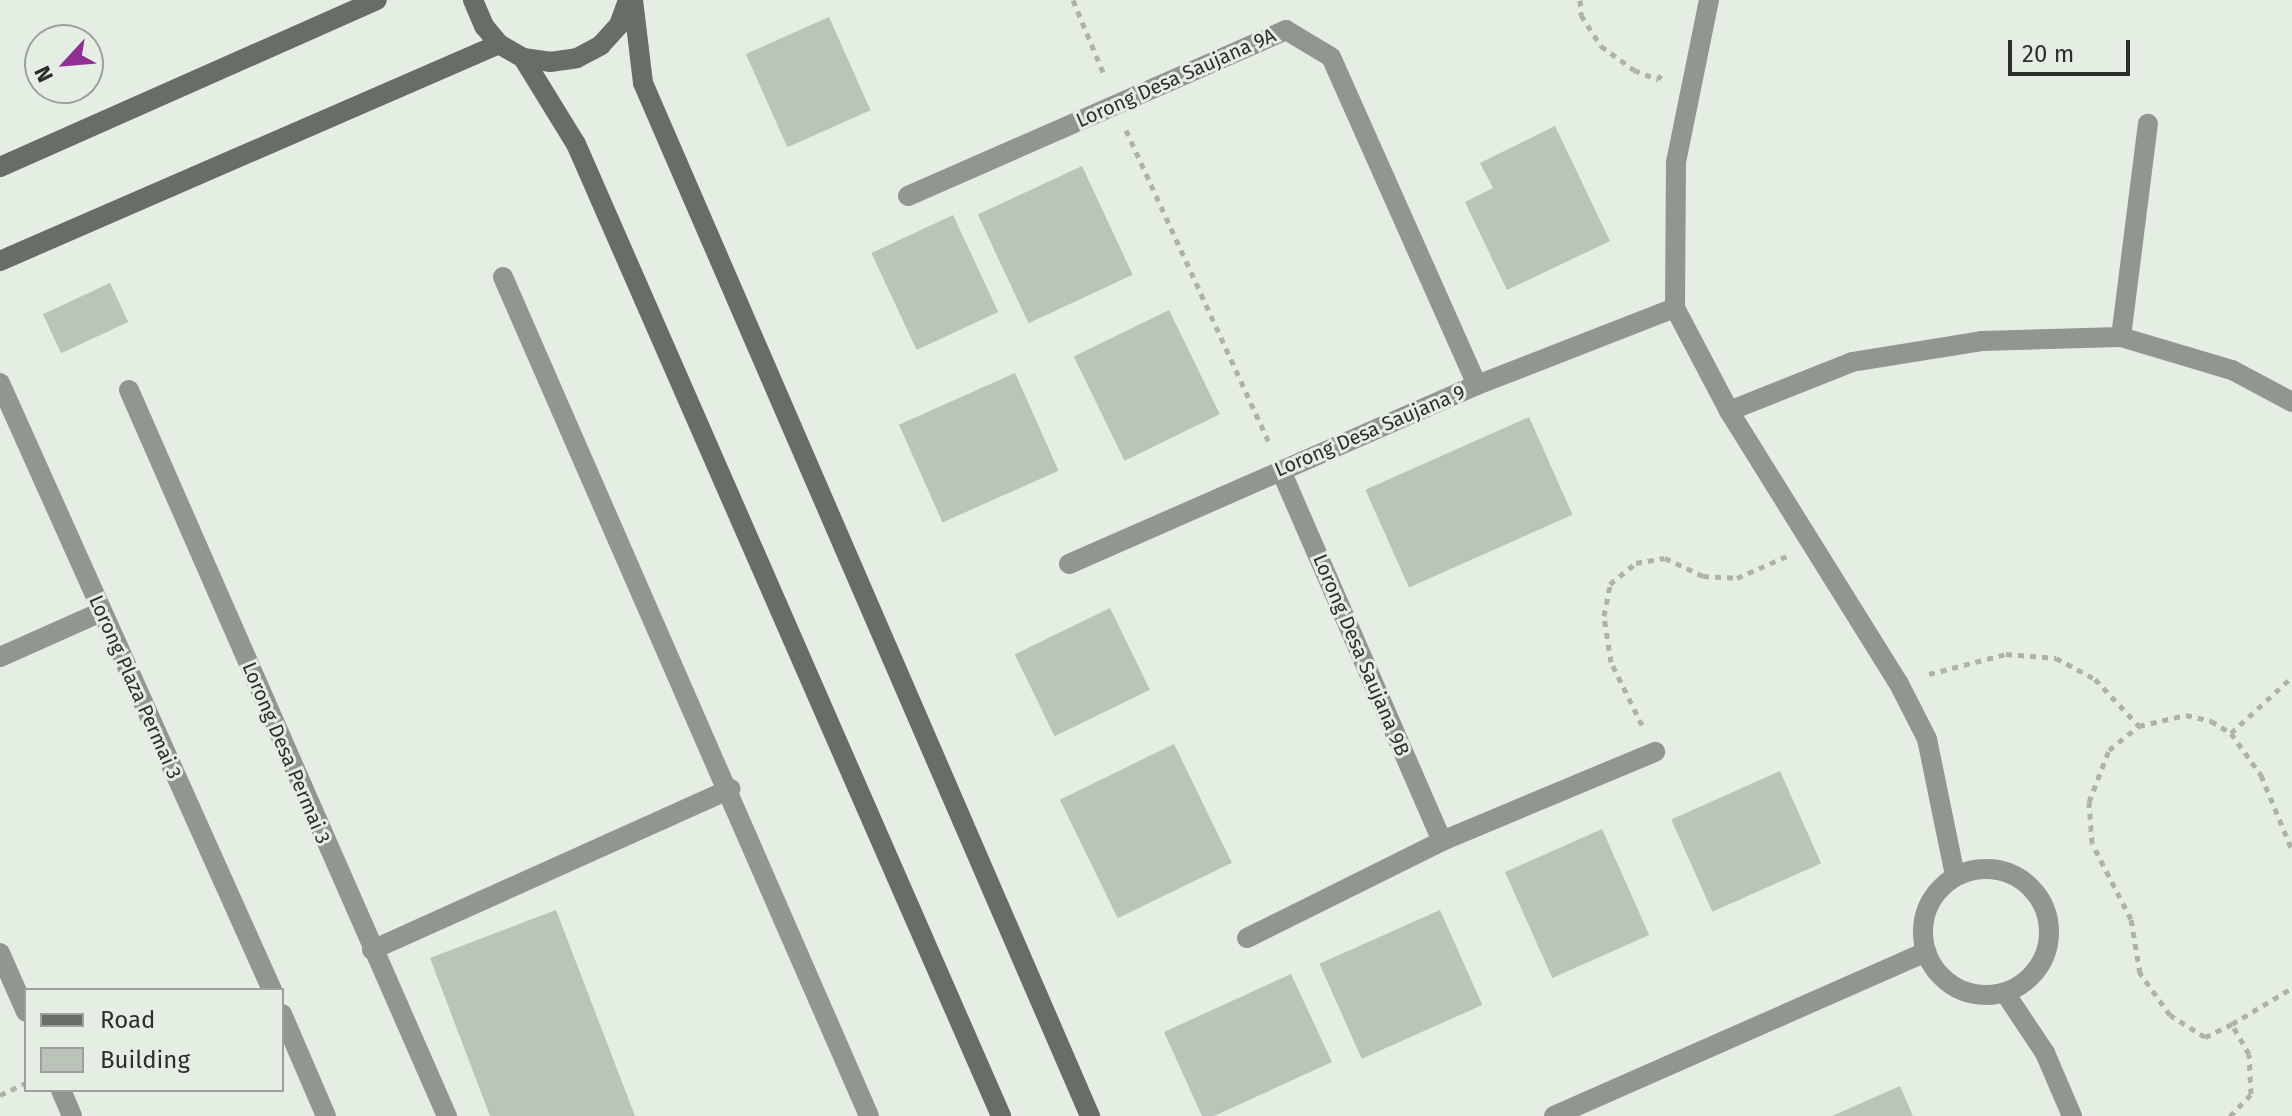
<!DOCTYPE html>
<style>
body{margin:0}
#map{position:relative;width:2292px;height:1116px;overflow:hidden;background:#e4eee2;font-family:"Fira Sans",sans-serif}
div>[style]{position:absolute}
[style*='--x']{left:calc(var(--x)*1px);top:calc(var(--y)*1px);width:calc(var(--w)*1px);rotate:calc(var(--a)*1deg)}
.building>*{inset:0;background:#bac4b9;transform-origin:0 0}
.path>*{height:5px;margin-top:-2.5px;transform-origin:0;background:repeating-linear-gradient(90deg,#acb4aa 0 6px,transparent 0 12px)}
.street>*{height:20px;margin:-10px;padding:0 10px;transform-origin:10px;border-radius:10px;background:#929691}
.street>.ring{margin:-10px;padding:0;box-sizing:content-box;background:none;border:20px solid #929691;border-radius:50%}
.secondary>*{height:20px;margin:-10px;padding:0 10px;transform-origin:10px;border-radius:10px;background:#686d67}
span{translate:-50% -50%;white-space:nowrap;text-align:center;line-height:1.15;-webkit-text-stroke:6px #e4eee2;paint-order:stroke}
.street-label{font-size:20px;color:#2c302c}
.legend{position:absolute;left:24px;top:988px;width:260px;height:104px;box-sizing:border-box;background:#e4eee2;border:2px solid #9aa299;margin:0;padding:10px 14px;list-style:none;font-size:24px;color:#2c302c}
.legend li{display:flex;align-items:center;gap:16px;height:40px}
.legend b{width:40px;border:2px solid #9aa299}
.north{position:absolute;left:24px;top:24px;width:80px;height:80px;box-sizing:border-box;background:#e4eee2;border:2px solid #9aa299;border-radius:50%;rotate:244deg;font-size:22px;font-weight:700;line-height:32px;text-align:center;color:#2c302c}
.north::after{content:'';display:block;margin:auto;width:28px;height:36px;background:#912f96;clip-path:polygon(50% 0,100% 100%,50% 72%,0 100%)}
.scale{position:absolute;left:2008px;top:40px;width:122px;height:36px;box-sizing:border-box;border:4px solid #2c302c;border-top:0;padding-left:10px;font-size:24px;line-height:28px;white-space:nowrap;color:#2c302c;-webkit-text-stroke:6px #e4eee2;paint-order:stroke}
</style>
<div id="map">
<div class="building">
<i style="left:829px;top:17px;width:102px;height:91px;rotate:66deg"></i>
<i style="clip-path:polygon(1555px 126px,1610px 241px,1507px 290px,1465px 202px,1493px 188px,1480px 163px)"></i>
<i style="left:1082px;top:166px;width:120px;height:115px;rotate:65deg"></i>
<i style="left:953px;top:215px;width:107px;height:90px;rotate:65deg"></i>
<i style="left:110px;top:283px;width:43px;height:74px;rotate:65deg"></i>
<i style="left:1169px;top:310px;width:116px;height:106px;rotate:64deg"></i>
<i style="left:1015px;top:373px;width:107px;height:127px;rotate:66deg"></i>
<i style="left:1529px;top:417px;width:107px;height:179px;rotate:66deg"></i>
<i style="left:1110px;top:608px;width:91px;height:106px;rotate:64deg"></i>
<i style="left:1174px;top:744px;width:132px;height:127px;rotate:64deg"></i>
<i style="left:1780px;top:771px;width:101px;height:119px;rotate:66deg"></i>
<i style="left:1602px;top:829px;width:116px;height:106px;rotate:66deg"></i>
<i style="clip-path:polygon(556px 910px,635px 1116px,490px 1116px,430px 958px)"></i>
<i style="left:1440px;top:910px;width:104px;height:132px;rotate:66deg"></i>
<i style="clip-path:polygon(1291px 974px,1332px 1062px,1214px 1116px,1202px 1116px,1164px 1032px)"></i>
<i style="clip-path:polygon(1900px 1086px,1913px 1116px,1832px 1116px)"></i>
</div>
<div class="path">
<i style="--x:1073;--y:0;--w:83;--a:67.4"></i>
<i style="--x:1580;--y:0;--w:15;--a:86"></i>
<i style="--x:1581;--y:15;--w:37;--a:57"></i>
<i style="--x:1601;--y:46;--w:41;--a:36"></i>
<i style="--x:1634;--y:70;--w:26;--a:21"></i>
<i style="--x:1658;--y:79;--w:5;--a:-53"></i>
<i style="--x:1126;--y:130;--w:346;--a:65.4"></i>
<i style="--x:1929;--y:674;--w:80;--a:-14.6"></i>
<i style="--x:2006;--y:654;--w:50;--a:4.6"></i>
<i style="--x:2056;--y:658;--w:44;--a:28.3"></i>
<i style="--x:2095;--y:679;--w:64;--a:46.9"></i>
<i style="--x:1642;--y:725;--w:70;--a:-116.2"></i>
<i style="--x:1611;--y:662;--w:47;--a:-98.7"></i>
<i style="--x:1604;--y:616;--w:33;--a:-79"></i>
<i style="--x:1610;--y:584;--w:33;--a:-39"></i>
<i style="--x:1636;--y:563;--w:29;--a:-10"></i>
<i style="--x:1665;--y:558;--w:42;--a:25.3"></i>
<i style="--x:1703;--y:576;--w:34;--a:3"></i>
<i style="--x:1737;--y:578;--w:55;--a:-23.7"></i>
<i style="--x:2231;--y:733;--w:52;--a:54.5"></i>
<i style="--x:2261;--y:775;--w:81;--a:67.5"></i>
<i style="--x:2232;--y:1024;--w:70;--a:-31"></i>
<i style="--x:0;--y:1095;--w:29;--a:-25"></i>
<i style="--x:2230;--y:1116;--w:30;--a:-46"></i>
<i style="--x:2251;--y:1094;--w:40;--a:-92.9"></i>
<i style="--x:2249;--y:1054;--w:34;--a:-120"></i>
<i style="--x:2232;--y:1024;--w:30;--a:154"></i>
<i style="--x:2205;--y:1037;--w:41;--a:-147.8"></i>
<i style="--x:2170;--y:1015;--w:52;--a:-125.5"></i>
<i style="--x:2140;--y:973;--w:55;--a:-99.5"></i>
<i style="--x:2131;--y:919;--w:85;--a:-117.2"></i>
<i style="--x:2092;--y:843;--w:41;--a:-94.2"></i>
<i style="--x:2089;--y:802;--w:56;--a:-69"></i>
<i style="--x:2109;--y:750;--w:38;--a:-39"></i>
<i style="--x:2139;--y:726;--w:48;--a:-13.2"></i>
<i style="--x:2186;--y:715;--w:26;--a:13"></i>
<i style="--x:2211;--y:721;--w:23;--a:31"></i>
<i style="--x:2231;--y:733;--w:83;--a:-42.6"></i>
</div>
<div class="street">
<i style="--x:1709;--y:0;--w:165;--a:101.5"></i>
<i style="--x:1676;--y:162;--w:146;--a:90.4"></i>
<i style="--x:1675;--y:308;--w:116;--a:62.3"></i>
<i style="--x:1729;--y:411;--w:319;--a:58.1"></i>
<i style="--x:1898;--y:682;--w:64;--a:63"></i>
<i style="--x:1927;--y:739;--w:140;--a:78.4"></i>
<i style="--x:908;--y:196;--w:413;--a:-23.7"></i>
<i style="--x:1286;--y:30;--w:52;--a:31"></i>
<i style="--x:1331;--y:57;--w:359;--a:66"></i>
<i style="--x:503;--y:277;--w:915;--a:66.43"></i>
<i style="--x:2121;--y:337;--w:215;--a:-82.8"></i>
<i style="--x:0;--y:383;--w:665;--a:65.86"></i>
<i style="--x:129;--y:390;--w:793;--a:66.35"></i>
<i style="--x:1729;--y:411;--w:132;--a:-21.7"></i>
<i style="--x:1852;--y:362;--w:131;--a:-9.2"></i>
<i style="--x:1981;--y:341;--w:140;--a:-1.6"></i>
<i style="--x:2121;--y:337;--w:116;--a:16.6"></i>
<i style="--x:2232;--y:370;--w:68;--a:28.1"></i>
<i style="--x:1069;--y:564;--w:446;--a:-23.7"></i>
<i style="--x:1477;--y:385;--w:212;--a:-21.3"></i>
<i style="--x:0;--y:657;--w:111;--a:-24"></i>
<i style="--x:1442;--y:841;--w:231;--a:-22.7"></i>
<i class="ring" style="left:1923px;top:869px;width:106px;height:106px"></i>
<i style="--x:1247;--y:938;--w:218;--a:-26.4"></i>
<i style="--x:1442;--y:841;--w:404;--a:-113.5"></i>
<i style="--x:372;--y:950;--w:393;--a:-24.2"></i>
<i style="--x:0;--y:953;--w:64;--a:66.2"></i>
<i style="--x:2005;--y:993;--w:72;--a:56.3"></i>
<i style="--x:2045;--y:1053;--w:69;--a:66.8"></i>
<i style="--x:282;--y:1014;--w:111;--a:66.7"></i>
<i style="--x:61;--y:1090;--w:28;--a:67"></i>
<i style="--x:1554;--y:1116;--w:407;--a:-23.8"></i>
</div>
<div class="secondary">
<i style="--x:473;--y:0;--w:28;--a:67"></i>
<i style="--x:484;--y:26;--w:23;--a:50"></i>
<i style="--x:499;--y:44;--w:28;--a:30"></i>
<i style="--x:523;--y:58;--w:27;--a:8"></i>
<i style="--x:550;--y:62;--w:27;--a:-8"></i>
<i style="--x:577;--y:58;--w:27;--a:-28"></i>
<i style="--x:601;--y:45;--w:27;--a:-48"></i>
<i style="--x:619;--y:25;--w:27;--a:-70"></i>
<i style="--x:633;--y:0;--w:84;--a:83.1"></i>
<i style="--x:643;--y:83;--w:1126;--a:66.6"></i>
<i style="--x:523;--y:58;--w:101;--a:58.4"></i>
<i style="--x:576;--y:144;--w:1061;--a:66.38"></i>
<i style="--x:0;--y:167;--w:412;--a:-23.9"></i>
<i style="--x:0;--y:261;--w:544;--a:-23.5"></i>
</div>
<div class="street-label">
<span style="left:1176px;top:78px;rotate:-24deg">Lorong Desa Saujana 9A</span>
<span style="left:1370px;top:431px;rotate:-23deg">Lorong Desa Saujana 9</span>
<span style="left:1361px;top:655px;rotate:67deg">Lorong Desa Saujana 9B</span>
<span style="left:135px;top:687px;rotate:66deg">Lorong Plaza Permai 3</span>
<span style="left:286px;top:753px;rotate:67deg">Lorong Desa Permai 3</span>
</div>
<ul class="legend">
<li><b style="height:10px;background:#686d67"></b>Road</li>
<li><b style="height:22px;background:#bac4b9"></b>Building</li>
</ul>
<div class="north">N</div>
<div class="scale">20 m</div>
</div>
